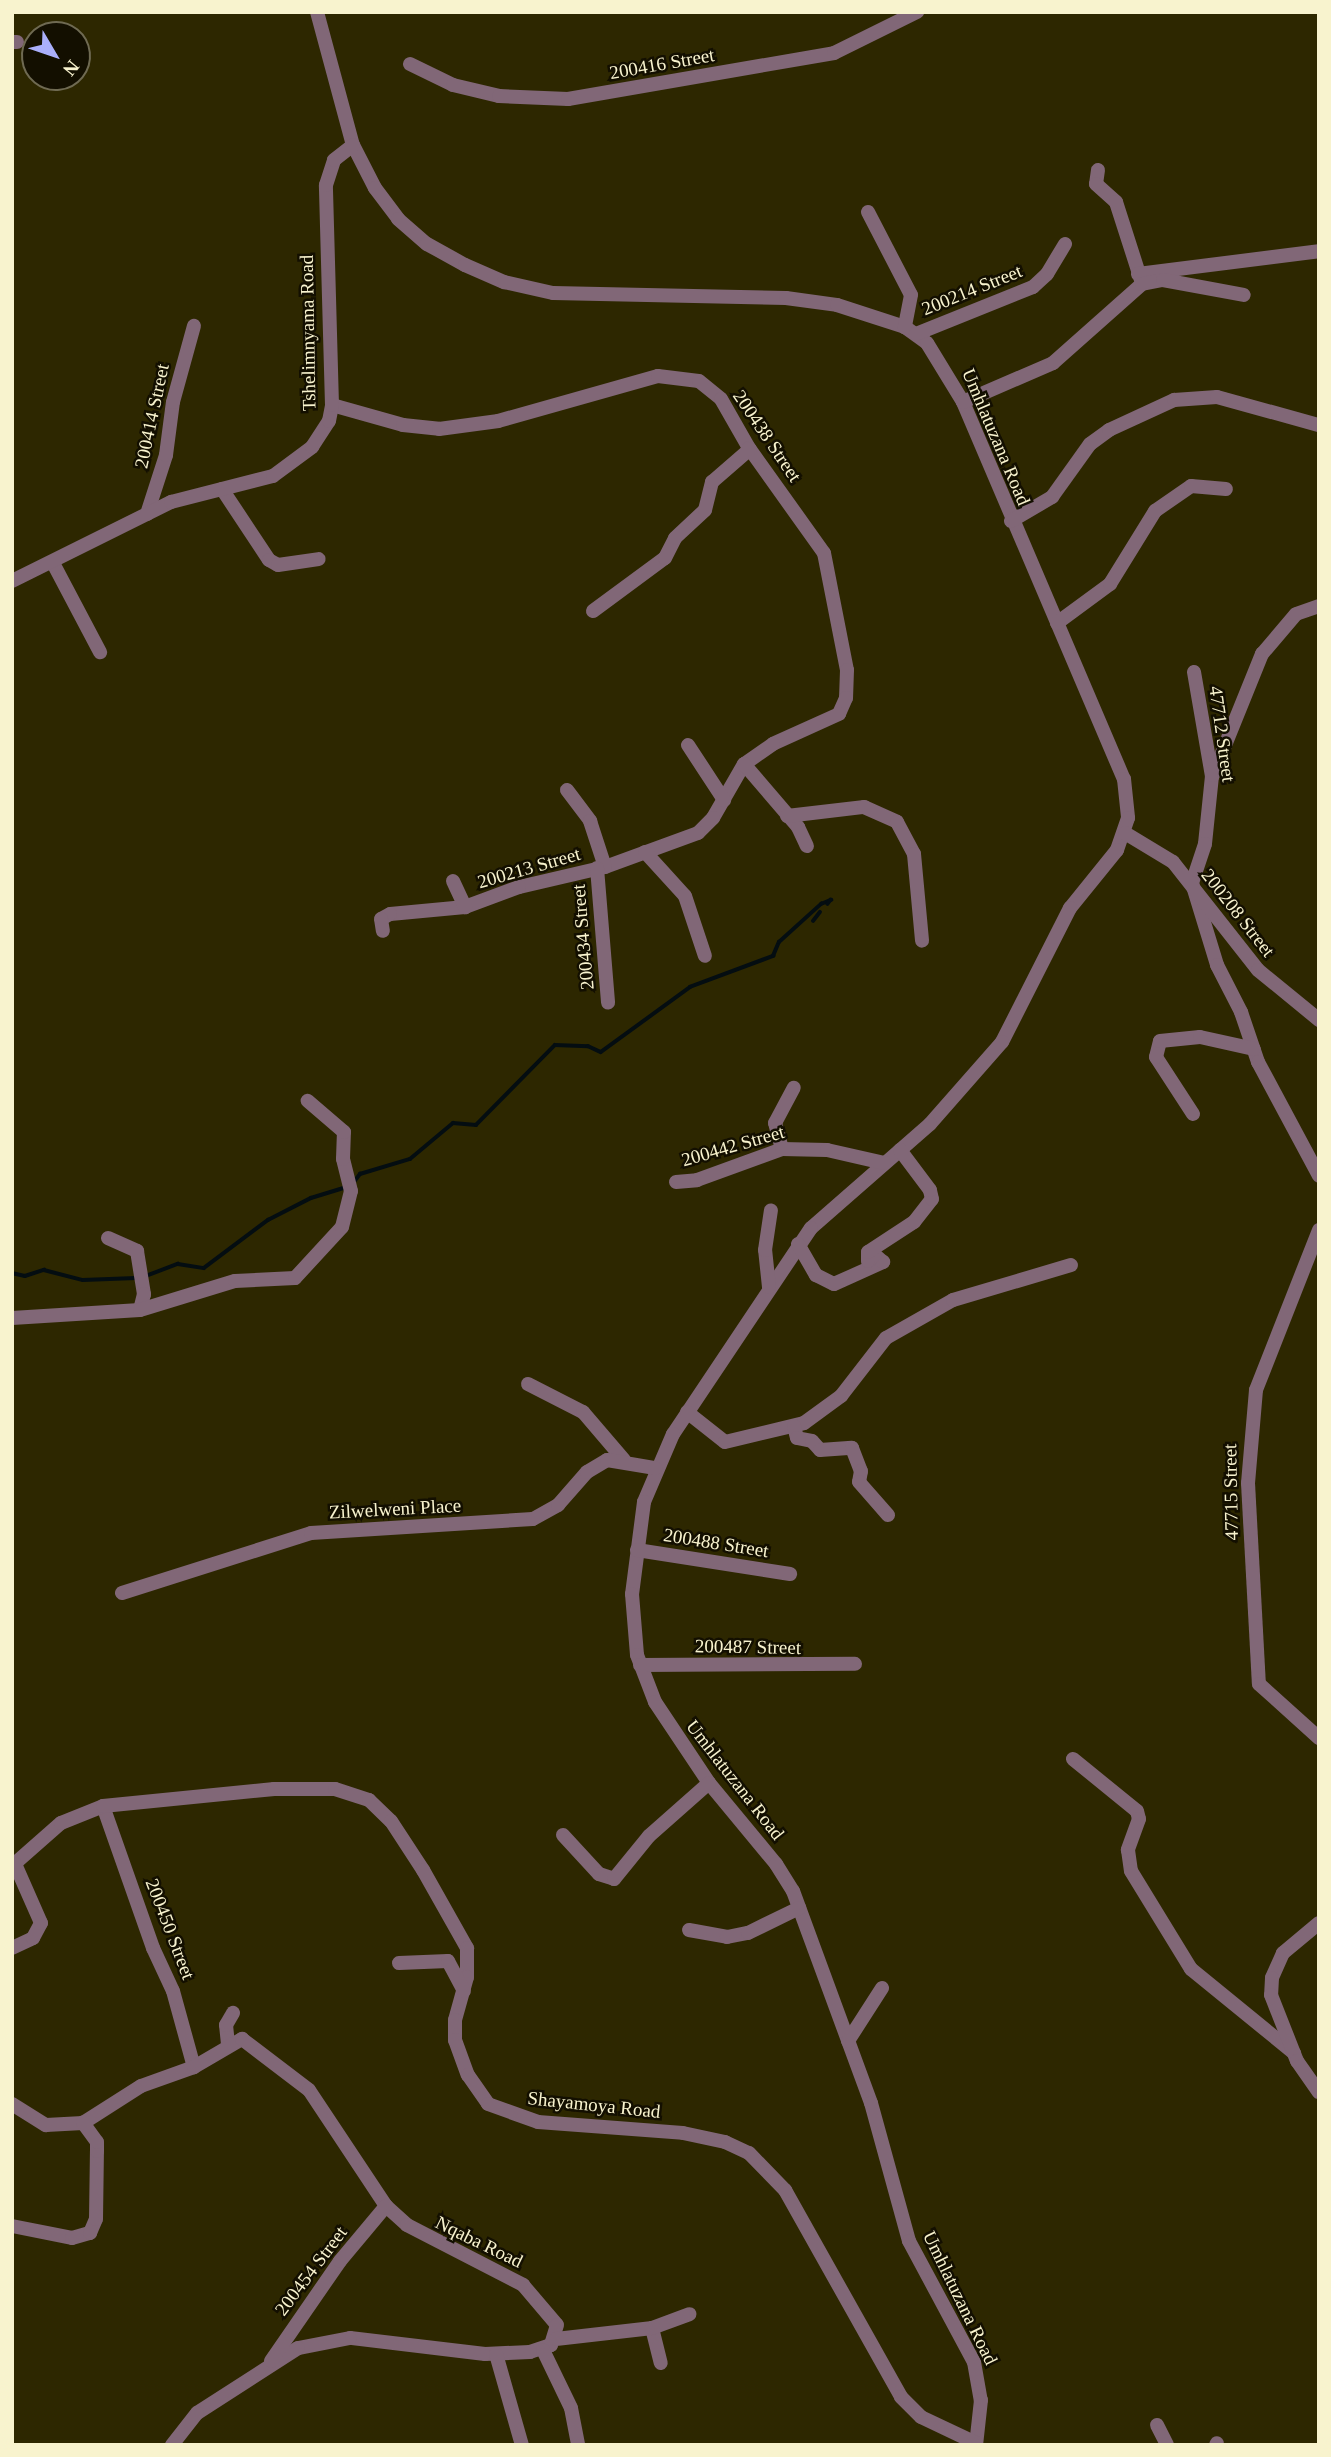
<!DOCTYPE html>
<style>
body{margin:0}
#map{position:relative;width:1331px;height:2457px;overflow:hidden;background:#2d2700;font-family:Georgia,serif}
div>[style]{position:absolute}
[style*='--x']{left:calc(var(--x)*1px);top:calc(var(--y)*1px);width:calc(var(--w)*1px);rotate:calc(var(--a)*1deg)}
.stream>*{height:3.5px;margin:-1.75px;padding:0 1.75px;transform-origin:1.75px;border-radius:1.75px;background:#040d11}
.minor>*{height:14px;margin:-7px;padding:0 7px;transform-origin:7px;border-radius:7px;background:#816777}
span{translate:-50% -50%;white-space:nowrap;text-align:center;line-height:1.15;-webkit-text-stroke:5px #130f00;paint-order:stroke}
.street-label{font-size:19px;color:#f8f3ce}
.frame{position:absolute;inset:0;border:14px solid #f8f3ce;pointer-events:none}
.north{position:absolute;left:21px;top:21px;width:70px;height:70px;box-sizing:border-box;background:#130f00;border:2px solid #6f6a52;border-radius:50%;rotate:129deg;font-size:19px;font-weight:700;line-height:28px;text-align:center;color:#f8f3ce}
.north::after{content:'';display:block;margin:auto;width:24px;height:32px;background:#aaaffb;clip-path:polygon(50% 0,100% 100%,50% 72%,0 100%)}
</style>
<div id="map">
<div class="stream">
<i style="--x:813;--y:921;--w:11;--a:-52"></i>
<i style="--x:354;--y:1182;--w:10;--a:-53"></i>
<i style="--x:360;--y:1174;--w:52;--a:-16.7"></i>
<i style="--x:410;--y:1159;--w:56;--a:-39.9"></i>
<i style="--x:453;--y:1123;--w:23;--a:5"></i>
<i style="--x:476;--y:1125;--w:112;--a:-45.4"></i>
<i style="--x:555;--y:1045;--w:33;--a:2"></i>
<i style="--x:588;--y:1046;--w:14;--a:25"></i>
<i style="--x:601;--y:1052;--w:110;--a:-36.1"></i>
<i style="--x:690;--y:987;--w:89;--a:-20.5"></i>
<i style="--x:773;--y:956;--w:15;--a:-67"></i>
<i style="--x:779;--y:942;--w:57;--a:-42.1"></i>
<i style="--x:821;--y:904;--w:11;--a:-22"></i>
<i style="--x:831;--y:900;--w:5;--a:127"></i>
<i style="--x:12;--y:1273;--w:13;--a:13"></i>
<i style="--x:25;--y:1276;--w:20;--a:-18"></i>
<i style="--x:44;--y:1270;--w:40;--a:14.4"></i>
<i style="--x:83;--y:1280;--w:53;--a:-2.2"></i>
<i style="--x:146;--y:1276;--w:34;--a:-21"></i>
<i style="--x:178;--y:1264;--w:26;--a:9"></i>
<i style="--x:204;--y:1268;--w:80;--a:-36.9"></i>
<i style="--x:268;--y:1220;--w:48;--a:-27.1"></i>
<i style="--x:311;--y:1198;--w:37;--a:-17"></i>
</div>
<div class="minor">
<i style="--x:317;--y:12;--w:138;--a:74.9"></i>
<i style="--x:353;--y:145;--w:48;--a:62.9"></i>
<i style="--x:375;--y:188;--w:39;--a:53"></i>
<i style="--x:398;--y:219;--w:38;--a:41"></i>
<i style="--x:427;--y:244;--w:43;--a:28.9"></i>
<i style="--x:465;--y:265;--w:43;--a:23.6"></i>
<i style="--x:504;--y:282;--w:50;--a:12.7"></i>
<i style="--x:553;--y:293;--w:233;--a:1.2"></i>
<i style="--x:786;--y:298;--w:51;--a:7.8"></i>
<i style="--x:837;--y:305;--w:71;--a:17.9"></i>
<i style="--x:905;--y:327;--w:27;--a:36"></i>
<i style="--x:927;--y:343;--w:69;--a:58.6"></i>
<i style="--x:963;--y:402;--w:410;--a:66.9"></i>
<i style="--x:1124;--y:779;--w:39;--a:84"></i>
<i style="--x:1128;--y:818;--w:34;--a:109"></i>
<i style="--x:1117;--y:850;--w:75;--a:129"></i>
<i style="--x:1070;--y:908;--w:150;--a:116.9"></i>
<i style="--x:1002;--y:1042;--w:109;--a:131.3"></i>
<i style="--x:930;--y:1124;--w:158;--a:138.8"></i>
<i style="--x:811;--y:1228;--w:248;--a:123.8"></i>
<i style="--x:673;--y:1434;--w:74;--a:113.1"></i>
<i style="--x:644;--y:1502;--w:93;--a:97.4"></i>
<i style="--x:632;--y:1594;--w:61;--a:85.3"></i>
<i style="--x:637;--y:1655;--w:50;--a:69"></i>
<i style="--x:655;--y:1702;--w:97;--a:56.3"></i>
<i style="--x:709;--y:1783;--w:105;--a:50.4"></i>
<i style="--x:776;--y:1864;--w:32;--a:58"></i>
<i style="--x:793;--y:1891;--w:226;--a:69.8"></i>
<i style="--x:871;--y:2103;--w:143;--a:74.6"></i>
<i style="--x:909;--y:2241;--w:137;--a:61.8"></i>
<i style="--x:974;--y:2362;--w:39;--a:80"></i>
<i style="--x:981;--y:2400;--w:45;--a:96.3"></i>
<i style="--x:12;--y:42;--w:5;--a:0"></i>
<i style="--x:410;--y:64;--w:48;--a:26"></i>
<i style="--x:453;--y:85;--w:47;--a:13.4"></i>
<i style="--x:499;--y:96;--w:69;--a:2.5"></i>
<i style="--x:568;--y:99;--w:270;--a:-9.8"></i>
<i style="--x:834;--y:53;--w:93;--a:-26.3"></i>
<i style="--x:1098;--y:170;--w:14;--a:98"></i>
<i style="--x:1096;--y:184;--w:27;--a:42"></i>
<i style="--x:1116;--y:202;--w:82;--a:72.2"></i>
<i style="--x:868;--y:212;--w:93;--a:62.6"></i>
<i style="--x:911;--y:295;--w:33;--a:101"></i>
<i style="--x:1138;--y:274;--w:182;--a:-7.2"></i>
<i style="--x:916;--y:334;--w:126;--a:-21.9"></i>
<i style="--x:1033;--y:287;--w:19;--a:-43"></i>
<i style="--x:1047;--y:274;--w:35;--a:-59"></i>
<i style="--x:963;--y:402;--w:98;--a:-23.4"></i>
<i style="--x:1053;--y:363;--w:119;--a:-41.6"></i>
<i style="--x:1142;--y:284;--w:21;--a:-11"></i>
<i style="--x:1163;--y:280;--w:82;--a:10.5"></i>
<i style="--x:332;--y:405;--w:74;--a:15.7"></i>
<i style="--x:403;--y:425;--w:36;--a:6"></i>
<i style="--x:439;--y:429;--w:60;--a:-7.7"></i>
<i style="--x:498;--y:421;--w:166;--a:-15.7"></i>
<i style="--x:658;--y:376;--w:41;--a:7"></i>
<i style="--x:699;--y:381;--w:28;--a:39"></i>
<i style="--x:721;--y:399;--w:56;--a:60.3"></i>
<i style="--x:749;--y:448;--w:129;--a:54.5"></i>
<i style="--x:824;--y:553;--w:119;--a:78.9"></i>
<i style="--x:847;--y:670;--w:28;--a:92"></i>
<i style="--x:846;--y:698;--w:17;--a:114"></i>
<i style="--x:839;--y:714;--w:72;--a:155.6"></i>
<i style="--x:773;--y:744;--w:35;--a:145"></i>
<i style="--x:744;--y:764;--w:62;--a:119.9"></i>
<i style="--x:713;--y:818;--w:21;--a:135"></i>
<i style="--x:698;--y:833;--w:99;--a:159.9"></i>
<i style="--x:605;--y:867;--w:88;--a:166.9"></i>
<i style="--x:519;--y:887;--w:58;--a:159.7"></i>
<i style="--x:465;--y:907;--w:75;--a:174.7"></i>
<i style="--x:390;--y:914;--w:10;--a:151"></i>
<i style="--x:381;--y:919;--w:12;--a:81"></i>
<i style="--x:222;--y:489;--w:85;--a:56.5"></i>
<i style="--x:269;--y:560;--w:10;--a:29"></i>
<i style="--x:278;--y:565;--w:41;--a:-8.3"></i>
<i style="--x:147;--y:514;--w:62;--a:-72.1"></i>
<i style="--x:166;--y:455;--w:53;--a:-82.5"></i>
<i style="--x:173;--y:402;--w:79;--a:-74.6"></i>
<i style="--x:1011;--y:521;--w:48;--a:-30.3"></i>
<i style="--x:1052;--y:497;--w:65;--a:-54.4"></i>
<i style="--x:1090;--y:444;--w:24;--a:-36"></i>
<i style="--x:1109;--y:430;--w:72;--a:-24.8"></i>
<i style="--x:1174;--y:400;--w:43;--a:-4"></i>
<i style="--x:1217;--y:397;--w:106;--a:15.4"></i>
<i style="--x:53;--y:563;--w:101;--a:62.2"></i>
<i style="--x:12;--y:581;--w:178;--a:-26.4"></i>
<i style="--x:171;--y:502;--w:105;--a:-14.3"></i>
<i style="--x:273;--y:476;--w:49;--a:-36.6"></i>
<i style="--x:312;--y:447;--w:31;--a:-57"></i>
<i style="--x:329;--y:421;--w:16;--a:-79"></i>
<i style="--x:332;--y:405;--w:220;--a:-91.6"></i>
<i style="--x:326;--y:185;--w:26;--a:-72"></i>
<i style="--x:334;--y:160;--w:24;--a:-38"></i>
<i style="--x:593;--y:611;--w:89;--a:-36.4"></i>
<i style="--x:665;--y:558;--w:22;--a:-63"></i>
<i style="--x:675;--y:538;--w:41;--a:-43"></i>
<i style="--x:705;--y:510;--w:29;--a:-76"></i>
<i style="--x:712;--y:482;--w:50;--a:-41"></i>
<i style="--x:1057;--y:623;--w:66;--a:-36.3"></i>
<i style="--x:1110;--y:584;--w:86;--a:-58.3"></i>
<i style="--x:1155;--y:511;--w:44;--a:-34.8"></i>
<i style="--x:1191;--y:486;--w:35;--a:5"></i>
<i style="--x:1194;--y:672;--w:106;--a:80.2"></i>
<i style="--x:1212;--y:776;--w:68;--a:95.9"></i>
<i style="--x:1205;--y:844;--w:41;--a:108.4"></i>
<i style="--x:1192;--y:883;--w:86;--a:73"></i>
<i style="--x:1217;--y:965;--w:53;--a:62.9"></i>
<i style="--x:1241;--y:1012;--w:53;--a:71.2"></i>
<i style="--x:1258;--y:1062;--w:129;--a:61.8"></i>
<i style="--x:688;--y:745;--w:66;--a:56.8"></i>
<i style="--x:744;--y:764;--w:83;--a:49.4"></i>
<i style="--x:798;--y:827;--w:21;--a:65"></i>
<i style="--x:1213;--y:775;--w:131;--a:-68"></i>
<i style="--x:1262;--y:654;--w:52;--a:-49.6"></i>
<i style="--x:1296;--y:614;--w:24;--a:-19"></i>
<i style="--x:567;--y:790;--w:39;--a:53"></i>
<i style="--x:590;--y:821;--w:48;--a:71.9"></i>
<i style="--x:787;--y:816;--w:78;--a:-6.7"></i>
<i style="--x:864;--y:807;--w:36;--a:24"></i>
<i style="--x:897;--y:822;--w:36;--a:62"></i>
<i style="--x:914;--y:854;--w:87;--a:84.7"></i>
<i style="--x:1125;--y:833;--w:56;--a:31.1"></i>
<i style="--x:1173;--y:862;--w:137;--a:51.8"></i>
<i style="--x:1258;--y:970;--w:79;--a:39.3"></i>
<i style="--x:645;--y:852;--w:59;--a:47.7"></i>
<i style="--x:685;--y:896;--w:63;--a:71.6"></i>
<i style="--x:597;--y:868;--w:135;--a:85.3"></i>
<i style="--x:453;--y:881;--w:29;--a:65"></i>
<i style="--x:1193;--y:1114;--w:68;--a:-123"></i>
<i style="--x:1156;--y:1057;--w:16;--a:-76"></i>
<i style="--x:1160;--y:1041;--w:40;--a:-5.7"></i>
<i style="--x:1200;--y:1037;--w:55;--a:12.5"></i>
<i style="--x:782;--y:1149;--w:27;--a:-105"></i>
<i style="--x:775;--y:1123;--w:40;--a:-62"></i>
<i style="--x:676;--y:1182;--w:21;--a:-5"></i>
<i style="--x:697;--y:1180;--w:90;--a:-20"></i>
<i style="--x:782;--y:1149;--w:45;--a:1.3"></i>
<i style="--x:827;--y:1150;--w:58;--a:12.8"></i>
<i style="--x:1319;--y:1230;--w:172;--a:111.5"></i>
<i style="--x:1256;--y:1390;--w:93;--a:94.9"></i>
<i style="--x:1248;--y:1483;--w:201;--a:86.9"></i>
<i style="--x:1259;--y:1684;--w:81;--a:42"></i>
<i style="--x:108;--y:1238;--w:32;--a:24"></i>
<i style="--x:137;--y:1251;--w:44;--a:80.8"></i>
<i style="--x:144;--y:1294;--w:16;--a:104"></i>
<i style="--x:798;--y:1244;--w:36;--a:60"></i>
<i style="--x:816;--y:1275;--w:20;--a:27"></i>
<i style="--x:834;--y:1284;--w:54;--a:-24.2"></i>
<i style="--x:883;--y:1262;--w:11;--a:-139"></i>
<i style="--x:875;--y:1255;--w:9;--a:139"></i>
<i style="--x:868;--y:1261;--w:9;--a:-90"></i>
<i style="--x:868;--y:1252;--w:55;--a:-33.1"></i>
<i style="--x:914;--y:1222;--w:29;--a:-52"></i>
<i style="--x:932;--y:1199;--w:9;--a:-103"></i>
<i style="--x:930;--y:1190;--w:50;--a:-126.9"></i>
<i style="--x:769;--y:1287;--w:37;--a:-96"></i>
<i style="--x:765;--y:1250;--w:40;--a:-81.5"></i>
<i style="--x:12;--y:1318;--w:128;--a:-3.6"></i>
<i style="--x:140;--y:1310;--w:99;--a:-17"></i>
<i style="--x:235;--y:1281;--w:60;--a:-2.9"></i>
<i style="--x:295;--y:1278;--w:69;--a:-47.3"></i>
<i style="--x:342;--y:1227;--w:37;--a:-76"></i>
<i style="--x:351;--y:1191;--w:33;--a:-104"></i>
<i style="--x:343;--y:1159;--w:27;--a:-88"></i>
<i style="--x:344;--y:1132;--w:48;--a:-139.3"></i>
<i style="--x:528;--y:1384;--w:62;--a:27"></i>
<i style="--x:583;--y:1412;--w:63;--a:49.5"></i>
<i style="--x:687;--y:1412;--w:48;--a:38.3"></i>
<i style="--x:725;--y:1442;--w:81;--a:-13.5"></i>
<i style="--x:804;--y:1423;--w:46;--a:-36.1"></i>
<i style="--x:841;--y:1396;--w:73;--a:-52.2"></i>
<i style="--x:886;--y:1338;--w:77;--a:-29.6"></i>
<i style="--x:953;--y:1300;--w:123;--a:-16.5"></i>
<i style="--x:794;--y:1426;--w:12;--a:76"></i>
<i style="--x:797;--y:1438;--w:15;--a:11"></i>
<i style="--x:812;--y:1441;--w:12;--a:48"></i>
<i style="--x:820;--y:1450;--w:32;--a:-4"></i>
<i style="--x:852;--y:1448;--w:25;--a:69"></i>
<i style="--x:861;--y:1471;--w:11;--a:100"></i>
<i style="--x:859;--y:1482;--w:44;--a:48.7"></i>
<i style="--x:637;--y:1550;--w:155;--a:8.9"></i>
<i style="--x:122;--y:1593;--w:198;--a:-17.6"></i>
<i style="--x:311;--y:1533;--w:222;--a:-3.6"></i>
<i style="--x:533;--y:1519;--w:29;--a:-29"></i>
<i style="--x:558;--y:1505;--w:44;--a:-48.7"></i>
<i style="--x:587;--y:1472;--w:23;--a:-31"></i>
<i style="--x:607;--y:1460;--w:49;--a:9.5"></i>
<i style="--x:640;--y:1665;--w:215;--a:-0.3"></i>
<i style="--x:1073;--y:1759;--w:82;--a:39.1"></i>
<i style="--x:1137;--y:1811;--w:8;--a:76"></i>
<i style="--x:1139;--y:1819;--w:33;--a:110"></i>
<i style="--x:1128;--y:1850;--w:21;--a:82"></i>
<i style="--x:1131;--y:1871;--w:115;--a:58.5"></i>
<i style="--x:1191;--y:1969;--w:133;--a:39.2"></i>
<i style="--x:103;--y:1806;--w:151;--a:70.6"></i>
<i style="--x:153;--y:1948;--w:47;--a:65.1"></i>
<i style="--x:173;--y:1991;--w:79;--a:74.6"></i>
<i style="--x:563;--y:1835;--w:53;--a:47.3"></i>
<i style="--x:599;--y:1874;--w:16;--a:18"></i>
<i style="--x:614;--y:1879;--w:55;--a:-50.9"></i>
<i style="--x:649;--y:1836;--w:80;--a:-41.5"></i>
<i style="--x:12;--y:1866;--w:65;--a:-41.3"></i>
<i style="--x:61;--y:1823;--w:45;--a:-22"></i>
<i style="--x:103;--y:1806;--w:172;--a:-5.7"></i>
<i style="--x:274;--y:1789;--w:61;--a:0"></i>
<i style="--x:335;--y:1789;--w:36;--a:18"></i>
<i style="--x:369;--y:1800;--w:30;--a:44"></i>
<i style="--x:391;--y:1821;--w:59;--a:56.9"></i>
<i style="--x:423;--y:1870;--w:90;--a:60.6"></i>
<i style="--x:467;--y:1948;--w:29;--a:90"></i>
<i style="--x:467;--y:1977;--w:45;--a:105.6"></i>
<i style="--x:455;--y:2020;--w:20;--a:90"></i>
<i style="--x:455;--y:2040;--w:37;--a:70"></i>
<i style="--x:468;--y:2075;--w:35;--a:55"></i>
<i style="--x:488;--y:2104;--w:53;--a:19.8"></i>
<i style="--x:538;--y:2122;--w:145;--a:4.3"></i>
<i style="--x:683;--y:2133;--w:43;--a:12.1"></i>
<i style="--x:725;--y:2142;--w:26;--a:25"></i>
<i style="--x:749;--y:2153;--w:52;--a:45.8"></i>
<i style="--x:785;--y:2190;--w:237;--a:60.7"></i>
<i style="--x:901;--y:2397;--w:28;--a:45"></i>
<i style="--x:921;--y:2417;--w:61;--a:25.3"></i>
<i style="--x:1319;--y:1923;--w:47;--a:140.2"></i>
<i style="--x:1283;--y:1953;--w:27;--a:114"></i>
<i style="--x:1272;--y:1978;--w:17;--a:93"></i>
<i style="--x:1271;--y:1995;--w:71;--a:68.5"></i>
<i style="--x:1297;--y:2061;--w:38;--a:55"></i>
<i style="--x:689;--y:1930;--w:39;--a:10"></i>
<i style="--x:727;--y:1937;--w:21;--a:-11"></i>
<i style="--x:748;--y:1933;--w:57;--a:-26.1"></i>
<i style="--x:12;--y:1948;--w:23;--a:-25"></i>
<i style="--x:33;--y:1938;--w:17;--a:-62"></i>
<i style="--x:41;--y:1923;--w:64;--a:-113.8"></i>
<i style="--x:399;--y:1963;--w:49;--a:-2.3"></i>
<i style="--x:448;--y:1961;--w:34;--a:62"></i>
<i style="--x:848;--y:2041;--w:63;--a:-57.3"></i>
<i style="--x:228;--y:2044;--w:19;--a:-96"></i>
<i style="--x:226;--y:2025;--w:14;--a:-60"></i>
<i style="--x:12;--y:2104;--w:40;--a:32"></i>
<i style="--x:46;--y:2125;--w:37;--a:-3"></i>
<i style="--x:83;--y:2123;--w:69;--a:-32.5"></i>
<i style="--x:141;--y:2086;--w:56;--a:-19.7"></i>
<i style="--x:194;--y:2067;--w:56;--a:-30.3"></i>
<i style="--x:242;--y:2039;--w:84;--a:37.3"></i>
<i style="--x:309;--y:2090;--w:139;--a:56.4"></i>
<i style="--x:386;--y:2206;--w:28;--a:42"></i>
<i style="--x:407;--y:2225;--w:131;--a:27.3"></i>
<i style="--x:523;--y:2285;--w:52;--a:49.6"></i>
<i style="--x:557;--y:2325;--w:21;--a:107"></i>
<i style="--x:551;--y:2345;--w:22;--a:162"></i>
<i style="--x:530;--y:2352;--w:45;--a:177.5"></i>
<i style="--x:485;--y:2354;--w:136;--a:-173.2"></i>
<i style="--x:350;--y:2338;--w:53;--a:169.1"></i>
<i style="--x:298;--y:2348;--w:120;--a:147.2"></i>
<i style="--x:197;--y:2413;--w:41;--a:128"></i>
<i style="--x:12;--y:2226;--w:61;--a:11.3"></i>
<i style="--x:72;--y:2238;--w:19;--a:-16"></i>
<i style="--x:90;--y:2233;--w:15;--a:-67"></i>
<i style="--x:96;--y:2219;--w:68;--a:-89.2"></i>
<i style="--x:97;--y:2151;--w:9;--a:-90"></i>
<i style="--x:97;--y:2142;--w:24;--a:-126"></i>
<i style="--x:652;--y:2328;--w:36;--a:76"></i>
<i style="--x:556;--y:2339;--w:97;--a:-6.5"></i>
<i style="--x:652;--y:2328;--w:40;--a:-20.2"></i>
<i style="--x:543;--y:2350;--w:64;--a:64.2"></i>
<i style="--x:571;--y:2408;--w:38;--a:79"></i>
<i style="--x:496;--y:2354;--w:95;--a:74.1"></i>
<i style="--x:271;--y:2361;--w:121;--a:-55.4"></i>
<i style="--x:340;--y:2261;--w:72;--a:-50.1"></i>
<i style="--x:1157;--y:2425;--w:22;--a:63"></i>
<i style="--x:1216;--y:2445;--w:2;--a:-63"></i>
</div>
<div class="street-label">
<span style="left:662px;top:64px;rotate:-10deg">200416 Street</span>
<span style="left:972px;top:290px;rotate:-22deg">200214 Street</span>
<span style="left:308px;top:333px;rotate:-91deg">Tshelimnyama Road</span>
<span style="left:152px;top:416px;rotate:-78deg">200414 Street</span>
<span style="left:767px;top:436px;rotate:56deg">200438 Street</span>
<span style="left:996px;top:437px;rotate:67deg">Umhlatuzana Road</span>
<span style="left:1222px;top:734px;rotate:82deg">47712 Street</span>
<span style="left:529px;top:868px;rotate:-16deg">200213 Street</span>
<span style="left:1238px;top:913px;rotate:52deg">200208 Street</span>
<span style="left:583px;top:937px;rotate:-95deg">200434 Street</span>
<span style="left:733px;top:1146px;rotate:-16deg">200442 Street</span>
<span style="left:1231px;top:1492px;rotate:-91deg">47715 Street</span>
<span style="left:395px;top:1509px;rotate:-3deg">Zilwelweni Place</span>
<span style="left:716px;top:1543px;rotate:9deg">200488 Street</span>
<span style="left:748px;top:1647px;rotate:1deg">200487 Street</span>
<span style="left:735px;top:1780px;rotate:52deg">Umhlatuzana Road</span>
<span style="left:170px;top:1929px;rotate:69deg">200450 Street</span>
<span style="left:594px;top:2105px;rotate:6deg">Shayamoya Road</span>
<span style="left:479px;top:2242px;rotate:26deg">Nqaba Road</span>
<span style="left:311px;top:2271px;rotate:-53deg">200454 Street</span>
<span style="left:960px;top:2298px;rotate:64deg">Umhlatuzana Road</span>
</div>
<div class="frame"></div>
<div class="north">N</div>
</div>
